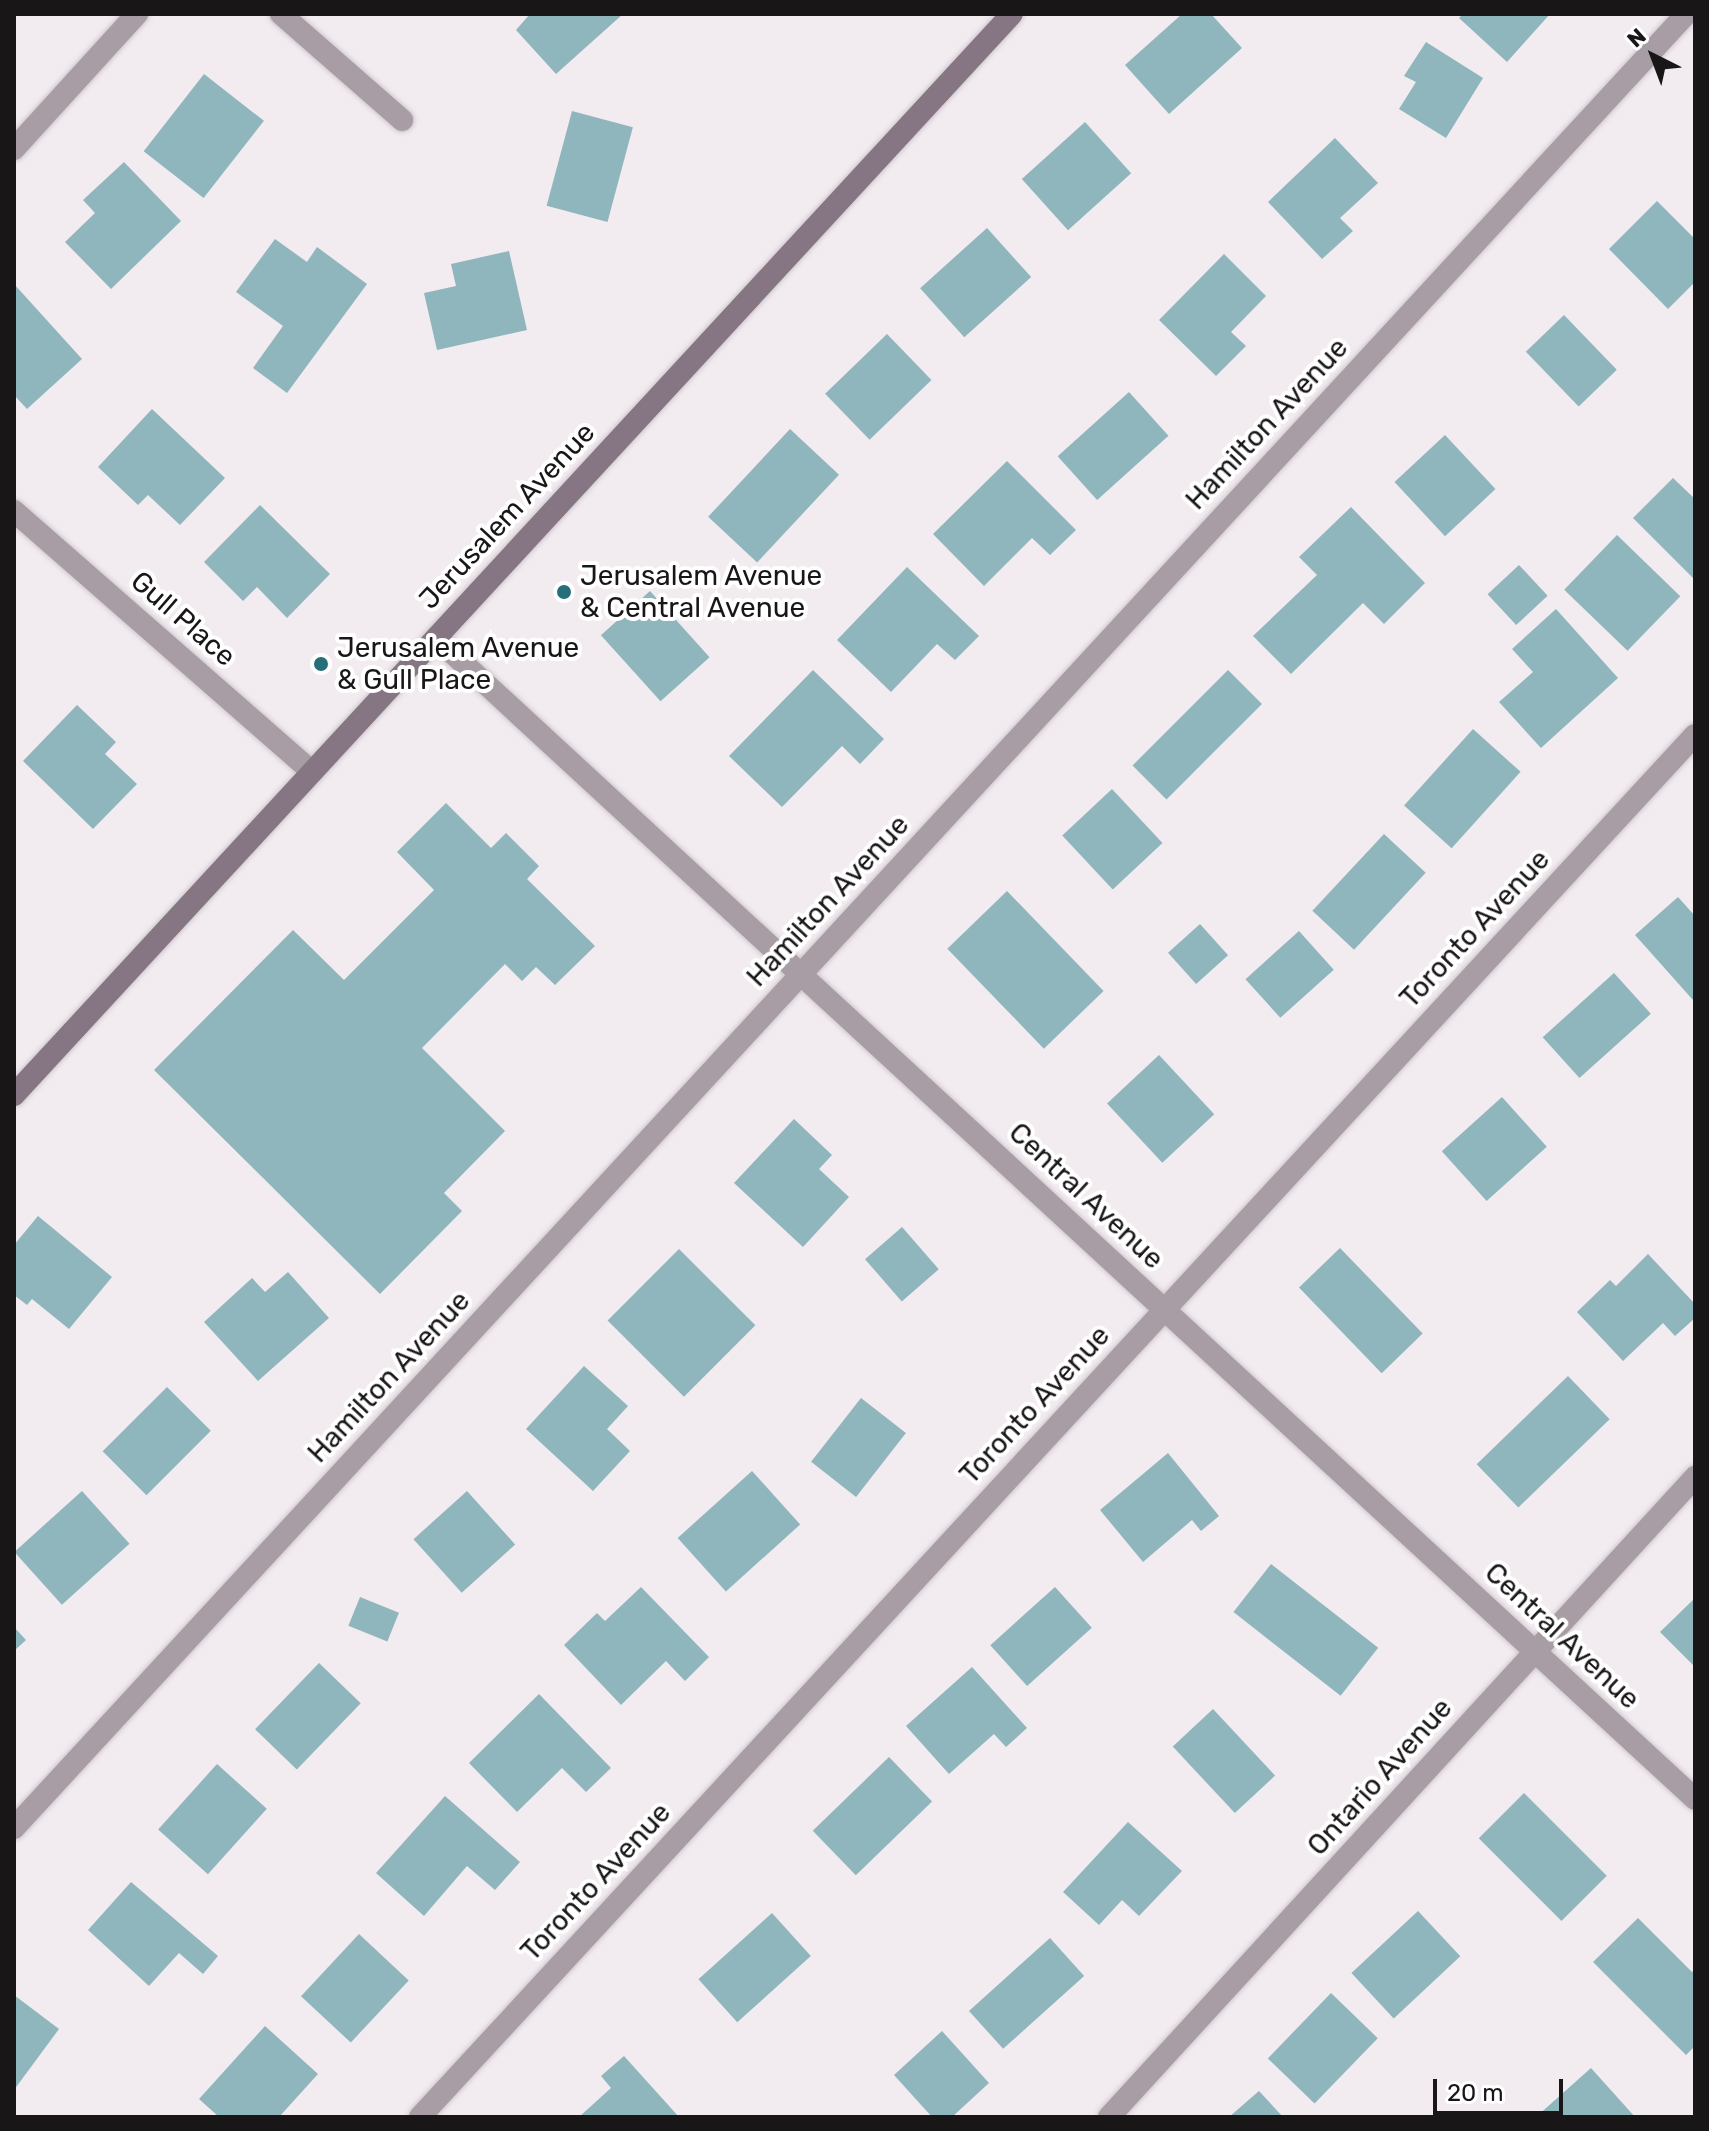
<!DOCTYPE html>
<style>
body{margin:0}
#map{position:relative;width:1709px;height:2131px;overflow:hidden;background:#f2ebf0;font-family:Rubik,sans-serif}
div>[style]{position:absolute}
[style*='--x']{left:calc(var(--x)*1px);top:calc(var(--y)*1px);width:calc(var(--w)*1px);rotate:calc(var(--a)*1deg)}
.building>*{inset:0;background:#8fb6bc;transform-origin:0 0}
.roads{filter:drop-shadow(0 0 2px #cfc9cd) drop-shadow(0 0 2px #cfc9cd)}
.minor>*{height:22px;margin:-11px;padding:0 11px;transform-origin:11px;border-radius:11px;background:#a89ca5}
.secondary>*{height:22px;margin:-11px;padding:0 11px;transform-origin:11px;border-radius:11px;background:#867582}
.dots>*{width:22px;height:22px;translate:-50% -50%;box-sizing:border-box;border:4px solid #fff;border-radius:50%}
span{translate:-50% -50%;white-space:nowrap;text-align:center;line-height:1.15;-webkit-text-stroke:8px #fff;paint-order:stroke}
.street-label{font-size:28px;color:#191618}
.poi-label{font-size:28px;color:#191618}
.left{translate:0 -50%;text-align:left}
.frame{position:absolute;inset:0;border:16px solid #191618;pointer-events:none}
.north{position:absolute;left:1613px;top:16px;width:80px;height:80px;-webkit-text-stroke:6px #fff;paint-order:stroke;rotate:318deg;font-size:22px;font-weight:700;line-height:32px;text-align:center;color:#191618}
.north::after{content:'';display:block;margin:auto;width:28px;height:36px;background:#191618;clip-path:polygon(50% 0,100% 100%,50% 72%,0 100%)}
.scale{position:absolute;left:1433px;top:2079px;width:130px;height:36px;box-sizing:border-box;border:4px solid #191618;border-top:0;padding-left:10px;font-size:24px;line-height:28px;white-space:nowrap;color:#191618;-webkit-text-stroke:6px #fff;paint-order:stroke}
</style>
<div id="map">
<div class="building">
<i style="clip-path:polygon(530px 14px,623px 14px,556px 74px,516px 30px)"></i>
<i style="clip-path:polygon(1182px 14px,1211px 14px,1242px 48px,1169px 114px,1125px 65px)"></i>
<i style="clip-path:polygon(1463px 14px,1550px 14px,1507px 62px,1459px 18px)"></i>
<i style="clip-path:polygon(1426px 42px,1483px 78px,1446px 138px,1399px 109px,1416px 82px,1404px 76px)"></i>
<i style="left:204px;top:74px;width:76px;height:98px;rotate:38deg"></i>
<i style="left:572px;top:111px;width:63px;height:98px;rotate:15deg"></i>
<i style="left:1085px;top:122px;width:69px;height:85px;rotate:48deg"></i>
<i style="clip-path:polygon(1335px 138px,1378px 183px,1340px 218px,1353px 231px,1322px 259px,1268px 202px)"></i>
<i style="clip-path:polygon(124px 162px,181px 221px,111px 289px,65px 242px,95px 213px,83px 200px)"></i>
<i style="clip-path:polygon(1657px 201px,1695px 239px,1695px 282px,1668px 309px,1609px 249px)"></i>
<i style="left:987px;top:228px;width:66px;height:90px;rotate:48deg"></i>
<i style="clip-path:polygon(275px 239px,307px 262px,317px 247px,367px 284px,287px 393px,253px 368px,283px 326px,236px 292px)"></i>
<i style="clip-path:polygon(509px 251px,527px 330px,437px 350px,424px 293px,456px 286px,451px 264px)"></i>
<i style="clip-path:polygon(1224px 254px,1266px 296px,1231px 332px,1246px 346px,1216px 376px,1159px 320px)"></i>
<i style="clip-path:polygon(14px 284px,82px 359px,27px 409px,14px 395px)"></i>
<i style="left:1564px;top:315px;width:76px;height:53px;rotate:46deg"></i>
<i style="left:887px;top:334px;width:64px;height:86px;rotate:46deg"></i>
<i style="left:1129px;top:392px;width:59px;height:96px;rotate:48deg"></i>
<i style="clip-path:polygon(152px 409px,225px 478px,180px 525px,148px 495px,138px 505px,98px 467px)"></i>
<i style="left:790px;top:429px;width:67px;height:120px;rotate:43deg"></i>
<i style="left:1445px;top:435px;width:74px;height:69px;rotate:47deg"></i>
<i style="clip-path:polygon(1007px 461px,1076px 530px,1050px 555px,1032px 538px,984px 586px,933px 534px)"></i>
<i style="clip-path:polygon(1673px 478px,1695px 499px,1695px 580px,1633px 518px)"></i>
<i style="clip-path:polygon(260px 505px,330px 574px,287px 618px,257px 587px,243px 601px,204px 562px)"></i>
<i style="clip-path:polygon(1351px 507px,1425px 583px,1384px 624px,1363px 603px,1291px 674px,1253px 636px,1317px 575px,1299px 557px)"></i>
<i style="left:1617px;top:535px;width:88px;height:76px;rotate:44deg"></i>
<i style="left:1519px;top:565px;width:42px;height:43px;rotate:47deg"></i>
<i style="clip-path:polygon(907px 567px,979px 636px,955px 660px,937px 644px,891px 692px,837px 640px)"></i>
<i style="left:650px;top:591px;width:89px;height:66px;rotate:48deg"></i>
<i style="clip-path:polygon(1556px 609px,1618px 678px,1541px 748px,1499px 702px,1533px 672px,1512px 649px)"></i>
<i style="clip-path:polygon(813px 670px,884px 739px,860px 764px,842px 746px,782px 807px,729px 756px)"></i>
<i style="left:1228px;top:670px;width:48px;height:135px;rotate:45deg"></i>
<i style="clip-path:polygon(77px 705px,116px 742px,105px 754px,137px 784px,93px 829px,23px 761px)"></i>
<i style="left:1473px;top:729px;width:64px;height:103px;rotate:42deg"></i>
<i style="left:1112px;top:789px;width:74px;height:68px;rotate:47deg"></i>
<i style="clip-path:polygon(446px 803px,491px 848px,506px 833px,539px 866px,527px 879px,595px 946px,555px 985px,536px 967px,522px 981px,505px 964px,422px 1048px,505px 1131px,444px 1193px,462px 1211px,380px 1294px,154px 1070px,293px 930px,344px 980px,434px 890px,397px 852px)"></i>
<i style="left:1384px;top:834px;width:57px;height:105px;rotate:43deg"></i>
<i style="left:1007px;top:891px;width:139px;height:83px;rotate:46deg"></i>
<i style="clip-path:polygon(1678px 897px,1695px 916px,1693px 1000px,1635px 935px)"></i>
<i style="left:1200px;top:924px;width:42px;height:43px;rotate:48deg"></i>
<i style="left:1299px;top:931px;width:52px;height:72px;rotate:48deg"></i>
<i style="left:1614px;top:973px;width:55px;height:96px;rotate:48deg"></i>
<i style="left:1159px;top:1055px;width:81px;height:71px;rotate:47deg"></i>
<i style="left:1502px;top:1097px;width:67px;height:81px;rotate:48deg"></i>
<i style="clip-path:polygon(794px 1119px,832px 1155px,819px 1169px,849px 1197px,803px 1247px,734px 1183px)"></i>
<i style="clip-path:polygon(38px 1216px,112px 1277px,69px 1329px,32px 1299px,27px 1305px,14px 1295px,14px 1245px)"></i>
<i style="left:902px;top:1227px;width:56px;height:49px;rotate:49deg"></i>
<i style="left:1340px;top:1248px;width:119px;height:57px;rotate:46deg"></i>
<i style="left:679px;top:1249px;width:108px;height:101px;rotate:45deg"></i>
<i style="clip-path:polygon(1648px 1254px,1695px 1304px,1695px 1318px,1675px 1336px,1663px 1323px,1623px 1361px,1577px 1312px,1610px 1280px,1616px 1286px)"></i>
<i style="clip-path:polygon(288px 1272px,329px 1318px,258px 1381px,204px 1322px,252px 1278px,265px 1292px)"></i>
<i style="clip-path:polygon(584px 1366px,628px 1406px,607px 1429px,630px 1451px,593px 1491px,526px 1429px)"></i>
<i style="left:1568px;top:1376px;width:60px;height:127px;rotate:46deg"></i>
<i style="left:167px;top:1387px;width:62px;height:91px;rotate:45deg"></i>
<i style="left:861px;top:1398px;width:57px;height:81px;rotate:38deg"></i>
<i style="clip-path:polygon(1168px 1453px,1219px 1516px,1201px 1531px,1192px 1520px,1143px 1562px,1100px 1510px)"></i>
<i style="left:752px;top:1471px;width:72px;height:100px;rotate:48deg"></i>
<i style="left:82px;top:1491px;width:71px;height:91px;rotate:48deg"></i>
<i style="left:467px;top:1491px;width:72px;height:72px;rotate:48deg"></i>
<i style="left:1271px;top:1564px;width:136px;height:61px;rotate:38deg"></i>
<i style="clip-path:polygon(641px 1587px,709px 1657px,685px 1681px,666px 1661px,621px 1705px,564px 1645px,597px 1613px,605px 1621px)"></i>
<i style="left:1055px;top:1587px;width:55px;height:87px;rotate:48deg"></i>
<i style="left:360px;top:1597px;width:42px;height:31px;rotate:22deg"></i>
<i style="clip-path:polygon(1695px 1598px,1695px 1667px,1660px 1632px)"></i>
<i style="clip-path:polygon(14px 1627px,26px 1640px,14px 1651px)"></i>
<i style="left:319px;top:1663px;width:58px;height:92px;rotate:44deg"></i>
<i style="clip-path:polygon(972px 1667px,1027px 1728px,1006px 1747px,994px 1734px,949px 1774px,906px 1726px)"></i>
<i style="clip-path:polygon(539px 1694px,611px 1768px,586px 1792px,562px 1768px,517px 1812px,469px 1763px)"></i>
<i style="left:1213px;top:1709px;width:91px;height:55px;rotate:47deg"></i>
<i style="left:889px;top:1757px;width:62px;height:106px;rotate:46deg"></i>
<i style="left:217px;top:1764px;width:67px;height:88px;rotate:42deg"></i>
<i style="left:1524px;top:1793px;width:117px;height:64px;rotate:45deg"></i>
<i style="clip-path:polygon(445px 1796px,520px 1862px,495px 1890px,467px 1866px,424px 1916px,376px 1873px)"></i>
<i style="clip-path:polygon(1128px 1822px,1182px 1871px,1139px 1916px,1122px 1900px,1099px 1925px,1063px 1892px)"></i>
<i style="clip-path:polygon(131px 1882px,218px 1956px,203px 1974px,179px 1953px,149px 1986px,88px 1930px)"></i>
<i style="left:1418px;top:1911px;width:62px;height:91px;rotate:47deg"></i>
<i style="left:772px;top:1913px;width:58px;height:99px;rotate:48deg"></i>
<i style="clip-path:polygon(1638px 1918px,1692px 1972px,1695px 1969px,1695px 2046px,1686px 2055px,1593px 1962px)"></i>
<i style="left:359px;top:1934px;width:68px;height:85px;rotate:43deg"></i>
<i style="left:1050px;top:1938px;width:51px;height:109px;rotate:48deg"></i>
<i style="left:1331px;top:1993px;width:65px;height:91px;rotate:44deg"></i>
<i style="clip-path:polygon(14px 1995px,59px 2029px,14px 2090px)"></i>
<i style="clip-path:polygon(265px 2026px,318px 2074px,279px 2117px,219px 2117px,199px 2099px)"></i>
<i style="clip-path:polygon(942px 2031px,989px 2083px,952px 2117px,932px 2117px,894px 2075px)"></i>
<i style="clip-path:polygon(624px 2056px,679px 2117px,579px 2117px,611px 2088px,601px 2076px)"></i>
<i style="clip-path:polygon(1591px 2068px,1635px 2117px,1536px 2117px)"></i>
<i style="clip-path:polygon(1259px 2091px,1283px 2117px,1229px 2117px)"></i>
</div>
<div class="roads">
<div class="minor">
<i style="--x:281;--y:14;--w:161;--a:41.2"></i>
<i style="--x:14;--y:149;--w:183;--a:-47.7"></i>
<i style="--x:14;--y:511;--w:396;--a:41.2"></i>
<i style="--x:436;--y:638;--w:1713;--a:42.68"></i>
<i style="--x:14;--y:1828;--w:2467;--a:-47.33"></i>
<i style="--x:420;--y:2117;--w:1880;--a:-47.31"></i>
<i style="--x:1109;--y:2117;--w:868;--a:-47.52"></i>
</div>
<div class="secondary">
<i style="--x:14;--y:1095;--w:1471;--a:-47.29"></i>
</div>
</div>
<div class="dots">
<i style="left:564px;top:592px;background:#266e7a"></i>
<i style="left:321px;top:664px;background:#266e7a"></i>
</div>
<div class="street-label">
<span style="left:1267px;top:424px;rotate:-47deg">Hamilton Avenue</span>
<span style="left:507px;top:516px;rotate:-47deg">Jerusalem Avenue</span>
<span style="left:183px;top:619px;rotate:41deg">Gull Place</span>
<span style="left:828px;top:901px;rotate:-47deg">Hamilton Avenue</span>
<span style="left:1475px;top:929px;rotate:-47deg">Toronto Avenue</span>
<span style="left:1086px;top:1196px;rotate:43deg">Central Avenue</span>
<span style="left:389px;top:1377px;rotate:-47deg">Hamilton Avenue</span>
<span style="left:1035px;top:1405px;rotate:-47deg">Toronto Avenue</span>
<span style="left:1562px;top:1636px;rotate:43deg">Central Avenue</span>
<span style="left:1380px;top:1777px;rotate:-48deg">Ontario Avenue</span>
<span style="left:596px;top:1882px;rotate:-47deg">Toronto Avenue</span>
</div>
<div class="poi-label">
<span class="left" style="left:580px;top:592px">Jerusalem Avenue<br>&amp; Central Avenue</span>
<span class="left" style="left:337px;top:664px">Jerusalem Avenue<br>&amp; Gull Place</span>
</div>
<div class="frame"></div>
<div class="north">N</div>
<div class="scale">20 m</div>
</div>
